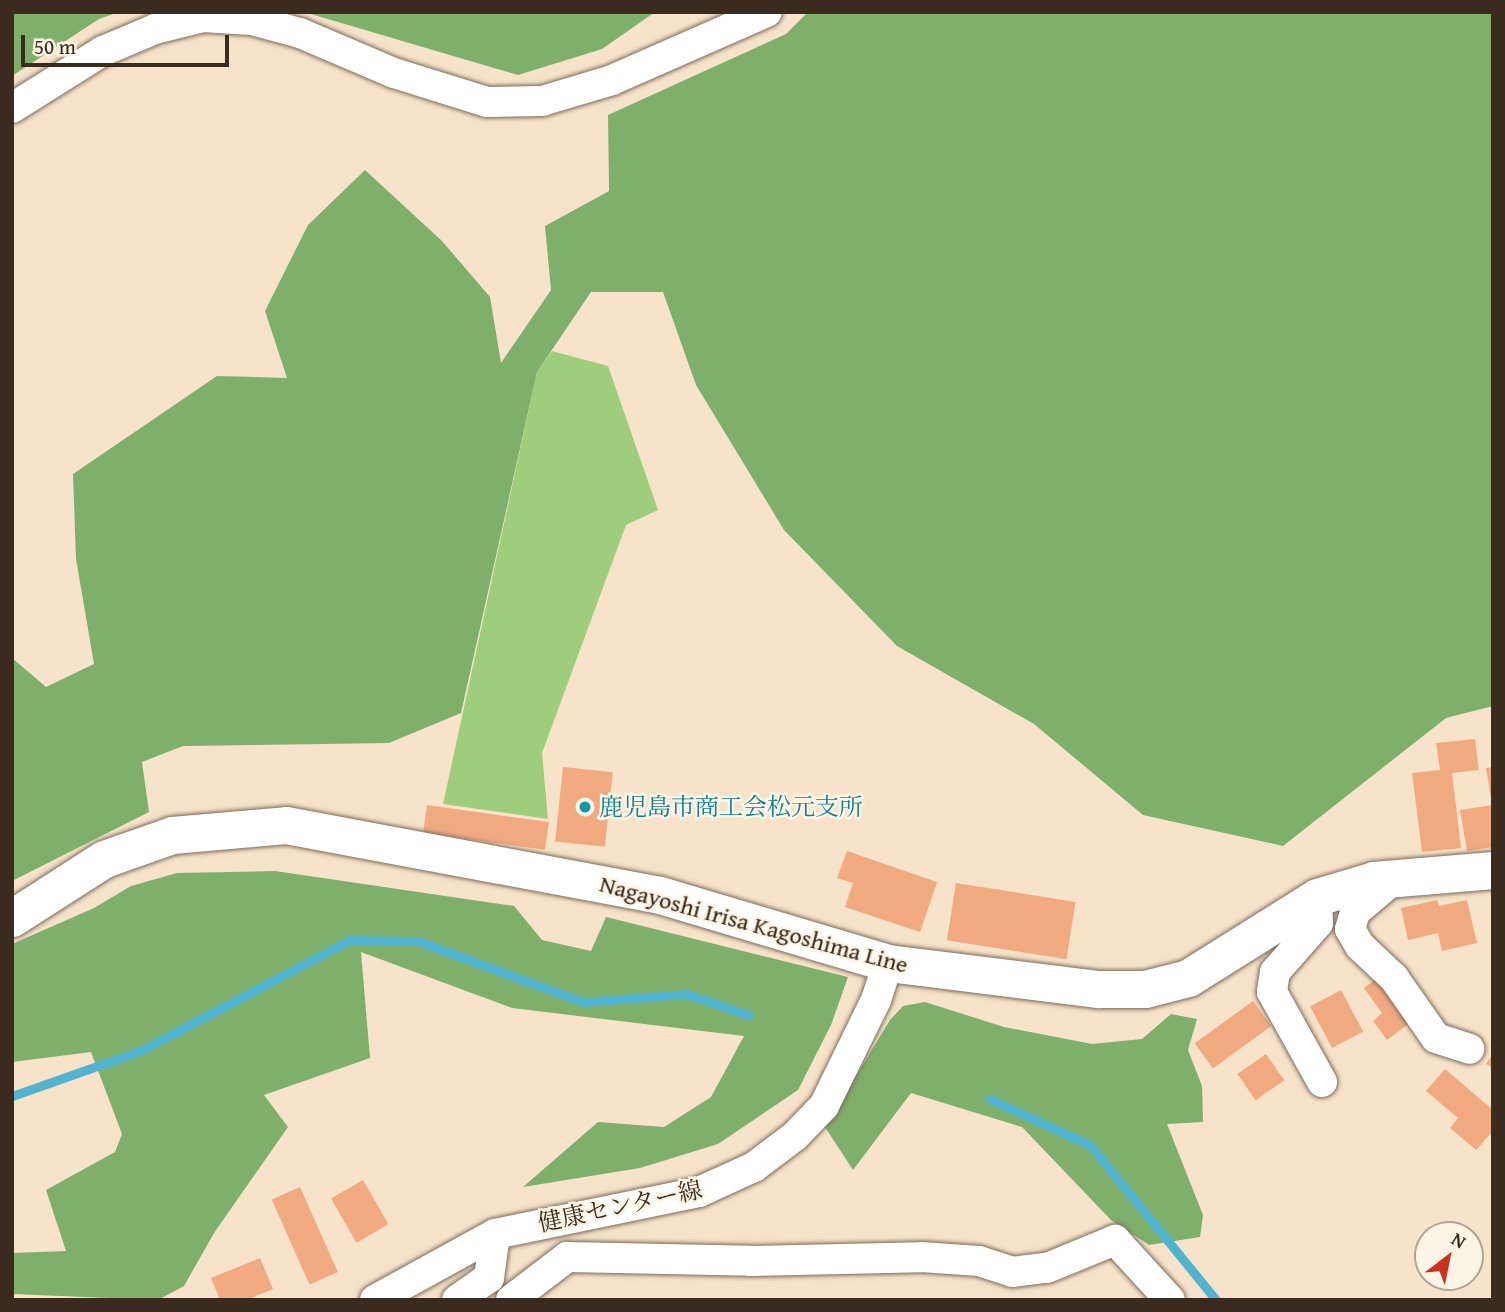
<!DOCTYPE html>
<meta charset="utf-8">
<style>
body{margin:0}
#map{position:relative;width:1505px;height:1312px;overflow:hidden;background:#f7e3c9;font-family:"Gentium Book Plus","Noto Serif JP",serif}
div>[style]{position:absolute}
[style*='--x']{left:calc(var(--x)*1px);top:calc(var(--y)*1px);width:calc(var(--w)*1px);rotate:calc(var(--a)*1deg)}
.green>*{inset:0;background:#9ecd7c}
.forest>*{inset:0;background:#7eb06c}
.stream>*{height:9px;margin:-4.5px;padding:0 4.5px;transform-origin:4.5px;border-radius:4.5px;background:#50b3cf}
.building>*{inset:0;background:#f1a980;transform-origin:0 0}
.roads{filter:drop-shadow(0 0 2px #7d6b5a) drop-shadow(0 0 2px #7d6b5a)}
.minor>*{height:30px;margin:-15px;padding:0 15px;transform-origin:15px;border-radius:15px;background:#fff}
.major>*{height:37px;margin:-18.5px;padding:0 18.5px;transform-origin:18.5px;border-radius:18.5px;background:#fff}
.dots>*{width:19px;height:19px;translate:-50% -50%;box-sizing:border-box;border:4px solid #fcf5e5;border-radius:50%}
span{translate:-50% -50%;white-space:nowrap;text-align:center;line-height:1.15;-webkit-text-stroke:5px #fcf5e5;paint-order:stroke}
.culture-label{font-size:24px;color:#0d838f}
.left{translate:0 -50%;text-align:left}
.street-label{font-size:24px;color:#3b2a1e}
.frame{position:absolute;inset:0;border:14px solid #3b2a1e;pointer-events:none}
.north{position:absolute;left:1414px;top:1221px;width:70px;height:70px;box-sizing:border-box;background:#fcf5e5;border:2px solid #afa495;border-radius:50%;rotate:32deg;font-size:19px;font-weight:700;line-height:28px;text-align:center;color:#3b2a1e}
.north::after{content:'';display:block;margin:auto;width:24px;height:32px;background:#c8321e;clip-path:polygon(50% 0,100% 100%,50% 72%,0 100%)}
.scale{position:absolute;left:21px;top:35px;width:208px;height:32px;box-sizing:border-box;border:4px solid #3b2a1e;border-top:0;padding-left:9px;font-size:21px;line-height:24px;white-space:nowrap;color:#3b2a1e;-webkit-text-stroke:5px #fcf5e5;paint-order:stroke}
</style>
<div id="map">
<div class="green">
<i style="clip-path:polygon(552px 351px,608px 366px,658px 510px,626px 525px,542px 753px,548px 819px,443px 804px,537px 372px)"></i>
</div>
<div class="forest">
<i style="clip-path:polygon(12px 12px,119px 12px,99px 19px,12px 76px)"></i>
<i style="clip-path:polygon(304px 12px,655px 12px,602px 49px,518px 75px)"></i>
<i style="clip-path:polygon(808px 12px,1493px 12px,1493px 706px,1446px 718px,1283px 846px,1143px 815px,1034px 724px,897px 646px,784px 530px,696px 385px,663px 292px,591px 292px,537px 372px,461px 713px,389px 743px,183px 746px,142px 762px,149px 812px,12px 881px,12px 658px,46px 687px,94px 664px,76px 559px,73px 474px,217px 376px,287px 378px,265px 311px,308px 225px,365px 170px,442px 241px,490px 297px,501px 363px,551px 290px,545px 226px,609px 191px,608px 115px,786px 34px)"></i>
<i style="clip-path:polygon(275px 871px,514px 906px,542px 940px,591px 951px,606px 917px,848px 977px,831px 1025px,798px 1090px,718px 1144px,640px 1168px,523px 1187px,598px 1122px,664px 1127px,711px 1097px,744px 1036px,512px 1008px,361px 952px,370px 1058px,264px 1095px,288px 1127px,214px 1233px,184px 1286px,158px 1300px,12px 1294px,12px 1253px,66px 1251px,46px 1190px,115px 1152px,122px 1134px,91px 1052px,12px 1062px,12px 944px,94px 908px,131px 886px,177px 873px)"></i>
<i style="clip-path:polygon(925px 1002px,1004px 1027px,1092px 1044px,1142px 1039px,1171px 1014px,1197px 1019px,1188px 1050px,1202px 1086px,1203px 1122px,1167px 1124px,1203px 1215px,1200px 1237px,1149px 1245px,1111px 1220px,1022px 1127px,911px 1093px,853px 1170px,825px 1127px,890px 1020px,903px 1006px)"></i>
</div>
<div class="stream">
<i style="--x:12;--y:1096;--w:136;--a:-19.4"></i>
<i style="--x:140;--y:1051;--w:238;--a:-27.9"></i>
<i style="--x:350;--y:940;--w:68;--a:0.8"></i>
<i style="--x:418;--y:941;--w:176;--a:20.3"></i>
<i style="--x:583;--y:1002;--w:104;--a:-4.4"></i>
<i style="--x:687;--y:994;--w:65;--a:19"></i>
<i style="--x:990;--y:1099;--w:110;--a:24.7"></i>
<i style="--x:1090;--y:1145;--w:200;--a:50.9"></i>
</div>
<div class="building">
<i style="clip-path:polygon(1475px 739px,1479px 770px,1452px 773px,1461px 848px,1422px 852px,1412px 773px,1440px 770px,1436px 743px)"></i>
<i style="left:563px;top:767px;width:50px;height:75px;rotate:6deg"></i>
<i style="clip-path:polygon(1493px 767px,1493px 798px,1491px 798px,1486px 768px)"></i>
<i style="left:427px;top:805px;width:123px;height:28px;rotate:8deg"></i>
<i style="clip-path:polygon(1493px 805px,1493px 847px,1467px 851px,1460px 810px)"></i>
<i style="clip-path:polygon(847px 851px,937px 882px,920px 932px,845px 907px,853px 883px,837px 878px)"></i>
<i style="left:956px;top:883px;width:121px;height:58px;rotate:9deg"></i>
<i style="clip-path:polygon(1437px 900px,1439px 906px,1467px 900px,1477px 943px,1442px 951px,1438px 933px,1408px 940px,1401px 908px)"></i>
<i style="clip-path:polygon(1381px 975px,1415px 1019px,1387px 1040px,1373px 1021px,1382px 1013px,1364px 988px)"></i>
<i style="left:1341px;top:990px;width:47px;height:35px;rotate:62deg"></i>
<i style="left:1253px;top:1001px;width:31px;height:72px;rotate:54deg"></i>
<i style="left:1266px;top:1054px;width:32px;height:35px;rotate:55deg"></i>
<i style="clip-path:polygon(1493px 1054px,1493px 1068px,1486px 1064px)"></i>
<i style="clip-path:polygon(1445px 1069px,1493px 1110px,1493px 1131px,1476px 1150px,1450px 1128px,1458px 1118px,1426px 1091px)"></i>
<i style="left:363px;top:1180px;width:51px;height:37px;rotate:60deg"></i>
<i style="left:300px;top:1187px;width:93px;height:31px;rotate:66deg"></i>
<i style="clip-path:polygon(260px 1258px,273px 1289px,246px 1300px,220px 1300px,211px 1278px)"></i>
</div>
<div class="roads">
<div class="minor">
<i style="--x:12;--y:108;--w:107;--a:-32.1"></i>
<i style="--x:103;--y:51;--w:56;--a:-22.9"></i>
<i style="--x:155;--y:29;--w:49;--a:-14"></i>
<i style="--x:203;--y:17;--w:49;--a:3.5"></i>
<i style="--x:252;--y:20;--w:50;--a:15.2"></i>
<i style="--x:300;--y:33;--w:102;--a:23.1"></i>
<i style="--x:394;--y:73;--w:97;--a:17.3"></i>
<i style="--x:487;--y:102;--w:55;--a:-1"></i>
<i style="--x:542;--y:101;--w:73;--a:-16.7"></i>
<i style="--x:612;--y:80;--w:169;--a:-23.7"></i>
<i style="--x:1394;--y:879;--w:51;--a:139.8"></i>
<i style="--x:1355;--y:912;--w:18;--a:106"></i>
<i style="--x:1350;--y:929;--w:20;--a:60"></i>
<i style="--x:1360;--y:946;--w:47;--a:43.3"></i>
<i style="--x:1394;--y:978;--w:73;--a:55"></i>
<i style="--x:1436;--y:1038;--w:35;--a:18"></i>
<i style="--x:1317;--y:897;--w:26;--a:88"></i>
<i style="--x:1318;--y:923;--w:65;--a:131.3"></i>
<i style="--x:1275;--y:972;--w:20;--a:99"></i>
<i style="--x:1272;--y:992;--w:103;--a:60.9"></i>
<i style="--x:375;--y:1300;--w:137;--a:-28.8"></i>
<i style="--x:495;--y:1234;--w:208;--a:-11.6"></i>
<i style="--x:699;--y:1192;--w:60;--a:-24.4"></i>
<i style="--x:754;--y:1167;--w:51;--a:-37.1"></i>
<i style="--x:795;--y:1136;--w:42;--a:-46"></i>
<i style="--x:824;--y:1106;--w:118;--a:-63.9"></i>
<i style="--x:876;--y:1000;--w:39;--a:-72"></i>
<i style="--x:457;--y:1300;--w:39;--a:-35"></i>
<i style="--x:489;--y:1278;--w:44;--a:-82.2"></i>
<i style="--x:511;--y:1300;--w:71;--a:-37.5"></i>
<i style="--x:567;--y:1257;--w:184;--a:1.2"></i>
<i style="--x:751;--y:1261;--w:170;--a:-1.3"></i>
<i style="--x:921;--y:1257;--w:58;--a:3.9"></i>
<i style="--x:979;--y:1261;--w:35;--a:18"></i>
<i style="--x:1012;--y:1272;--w:35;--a:-7"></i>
<i style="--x:1047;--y:1268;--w:74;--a:-22.4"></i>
<i style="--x:1115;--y:1240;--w:81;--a:47.5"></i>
</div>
<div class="major">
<i style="--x:12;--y:918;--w:109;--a:-32.7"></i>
<i style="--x:104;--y:859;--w:72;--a:-19.4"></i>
<i style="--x:172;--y:835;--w:114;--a:-5"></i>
<i style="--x:286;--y:825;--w:380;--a:10.6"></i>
<i style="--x:660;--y:895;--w:238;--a:16.6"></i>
<i style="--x:888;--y:963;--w:212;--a:7.1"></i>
<i style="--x:1098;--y:989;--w:47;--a:0"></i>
<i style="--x:1145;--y:989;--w:44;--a:-14.3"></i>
<i style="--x:1188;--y:978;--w:152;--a:-32.1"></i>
<i style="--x:1317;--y:897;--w:59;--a:-16.6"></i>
<i style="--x:1374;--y:880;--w:119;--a:-4.8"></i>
</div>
</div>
<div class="dots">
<i style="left:585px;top:807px;background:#0f9aa8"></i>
</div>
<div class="culture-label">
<span class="left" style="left:599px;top:807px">鹿児島市商工会松元支所</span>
</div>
<div class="street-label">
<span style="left:754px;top:924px;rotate:15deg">Nagayoshi Irisa Kagoshima Line</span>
<span style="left:620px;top:1206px;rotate:-12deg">健康センター線</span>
</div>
<div class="frame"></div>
<div class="north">N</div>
<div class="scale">50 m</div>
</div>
